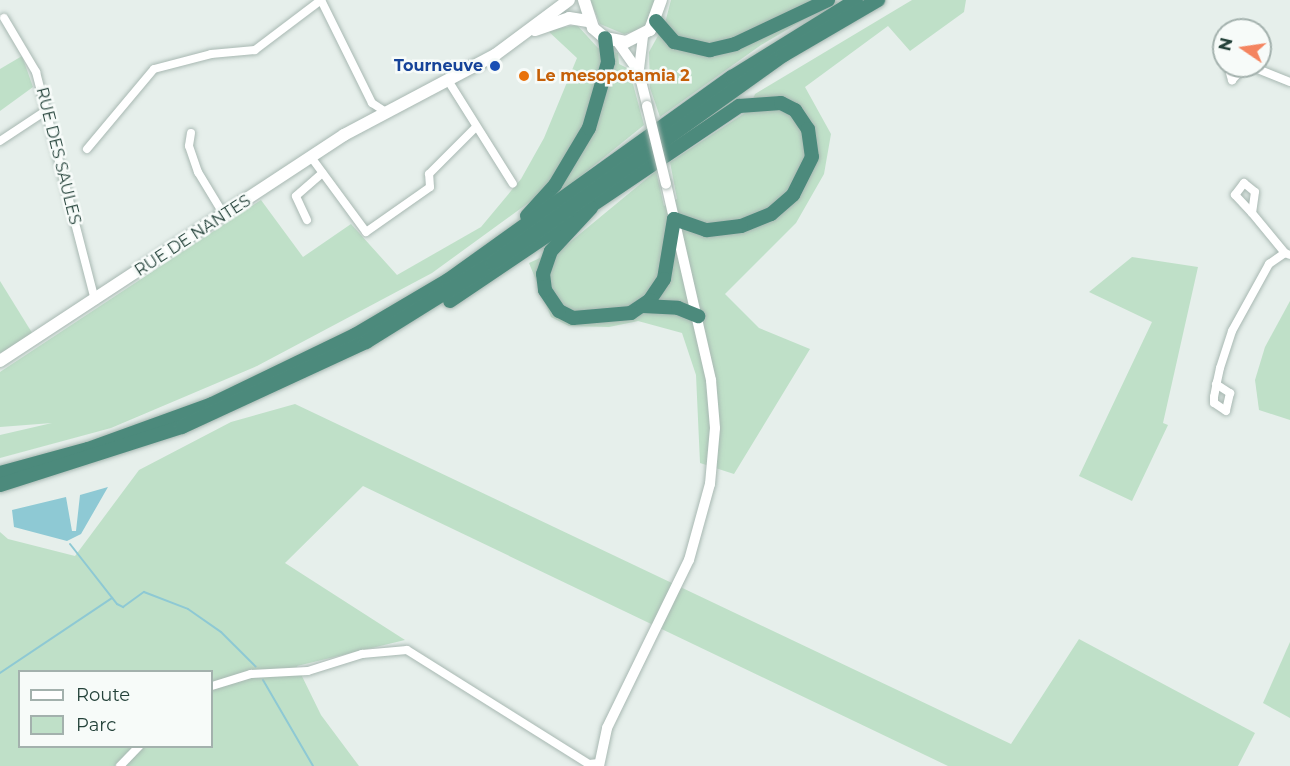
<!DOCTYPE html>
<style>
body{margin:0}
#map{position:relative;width:1290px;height:766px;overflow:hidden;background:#e6efeb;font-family:Montserrat,sans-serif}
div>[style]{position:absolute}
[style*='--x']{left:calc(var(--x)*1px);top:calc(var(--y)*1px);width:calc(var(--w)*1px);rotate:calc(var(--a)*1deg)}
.green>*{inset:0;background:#bfe0c8}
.water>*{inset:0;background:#8ec9d4}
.stream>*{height:2px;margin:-1px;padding:0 1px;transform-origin:1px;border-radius:1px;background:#8ec9d4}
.roads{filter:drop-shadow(0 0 2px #a8b8b2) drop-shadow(0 0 2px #a8b8b2)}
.minor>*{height:8px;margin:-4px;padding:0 4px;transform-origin:4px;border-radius:4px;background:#fff}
.tertiary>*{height:10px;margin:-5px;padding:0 5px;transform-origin:5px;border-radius:5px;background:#fff}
.secondary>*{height:12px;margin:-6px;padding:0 6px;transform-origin:6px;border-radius:6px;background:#fff}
.trunk>*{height:14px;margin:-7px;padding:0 7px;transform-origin:7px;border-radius:7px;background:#4c8a7c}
.bridges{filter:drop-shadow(0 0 2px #a8b8b2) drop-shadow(0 0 2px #a8b8b2)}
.tertiary-bridge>*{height:10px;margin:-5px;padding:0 5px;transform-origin:5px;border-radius:5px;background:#fff}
.dots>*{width:16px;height:16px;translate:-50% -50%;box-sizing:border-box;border:3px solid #f7fbf9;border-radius:50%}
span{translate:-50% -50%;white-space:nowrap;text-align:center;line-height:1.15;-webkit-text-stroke:5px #f7fbf9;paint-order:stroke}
.transit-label{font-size:16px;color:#164399;font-weight:700}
.right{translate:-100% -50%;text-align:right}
.food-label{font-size:16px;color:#c56008;font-weight:700}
.left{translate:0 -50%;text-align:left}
.street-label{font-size:16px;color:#24423a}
.legend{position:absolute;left:18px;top:670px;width:195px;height:78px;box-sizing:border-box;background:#f7fbf9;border:2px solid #a3b1ad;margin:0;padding:8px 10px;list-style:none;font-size:18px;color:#24423a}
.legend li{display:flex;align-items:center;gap:12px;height:30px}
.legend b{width:30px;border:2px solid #a3b1ad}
.north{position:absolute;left:1212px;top:18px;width:60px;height:60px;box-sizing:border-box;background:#f7fbf9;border:2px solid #a3b1ad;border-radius:50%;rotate:283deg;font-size:16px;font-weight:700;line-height:24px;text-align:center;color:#24423a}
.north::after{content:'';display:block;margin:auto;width:21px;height:27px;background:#f4845f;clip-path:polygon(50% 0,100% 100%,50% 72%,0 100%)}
</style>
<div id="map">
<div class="green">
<i style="clip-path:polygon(590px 0,657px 0,652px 19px,642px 29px,624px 34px,600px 24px)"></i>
<i style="clip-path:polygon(671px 0,818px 0,815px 13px,761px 45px,660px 117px,650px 88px,649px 52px,665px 23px)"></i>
<i style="clip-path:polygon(912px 0,966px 0,964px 12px,910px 51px,888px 26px,805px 87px,831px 134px,824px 174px,796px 223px,725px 294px,759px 328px,810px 349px,734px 474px,700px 463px,696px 375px,682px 333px,638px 321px,609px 327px,569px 326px,551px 317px,529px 263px,564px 247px,656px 171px,664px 206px,677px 199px,670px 162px,748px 111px,755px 94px)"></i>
<i style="clip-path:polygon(577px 25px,598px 48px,618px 53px,619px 64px,629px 69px,644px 125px,560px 193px,542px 193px,432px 273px,257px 366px,111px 428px,0 458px,0 435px,52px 423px,0 427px,0 372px,261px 200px,303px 257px,351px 224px,397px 275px,481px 227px,521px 179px,544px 138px,577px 58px,547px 30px)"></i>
<i style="clip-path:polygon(22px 56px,33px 87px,0 111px,0 69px)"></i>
<i style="clip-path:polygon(1132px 257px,1198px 267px,1163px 423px,1168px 425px,1132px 501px,1079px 476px,1152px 322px,1089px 292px)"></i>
<i style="clip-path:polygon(0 281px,34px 336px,0 353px)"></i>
<i style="clip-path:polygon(1290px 301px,1290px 420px,1259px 410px,1255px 380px,1265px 347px)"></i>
<i style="clip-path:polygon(evenodd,295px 404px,1011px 744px,1079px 639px,1255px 733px,1238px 766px,948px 766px,363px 486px,285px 563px,405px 640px,297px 666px,321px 715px,359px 766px,0 766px,0 532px,8px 539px,75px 556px,139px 470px,231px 422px,295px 404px,20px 672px,212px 672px,212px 746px,20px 746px,20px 672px)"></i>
<i style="clip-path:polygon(1290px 642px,1290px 718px,1263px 703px)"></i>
</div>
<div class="water">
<i style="clip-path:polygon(108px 487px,81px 534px,67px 541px,14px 527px,12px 510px,66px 497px,72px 531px,76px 531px,80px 495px)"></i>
</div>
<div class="stream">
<i style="--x:70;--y:544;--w:76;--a:51.9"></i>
<i style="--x:117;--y:604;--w:7;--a:27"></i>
<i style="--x:123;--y:607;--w:26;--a:-36"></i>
<i style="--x:144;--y:592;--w:47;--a:21.1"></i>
<i style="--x:188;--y:609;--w:40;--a:34.9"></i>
<i style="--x:221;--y:632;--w:49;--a:45"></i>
<i style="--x:0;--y:673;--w:135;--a:-33.8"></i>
<i style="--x:263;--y:680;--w:99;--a:59.8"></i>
</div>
<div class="roads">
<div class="minor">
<i style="--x:321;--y:0;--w:115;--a:63.7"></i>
<i style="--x:372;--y:103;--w:17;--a:33"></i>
<i style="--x:4;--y:18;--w:63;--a:59.3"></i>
<i style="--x:36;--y:72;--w:236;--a:75.5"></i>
<i style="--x:1228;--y:66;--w:15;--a:74"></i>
<i style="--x:1232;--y:80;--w:19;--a:-47"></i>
<i style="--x:1250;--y:66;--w:43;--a:21.8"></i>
<i style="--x:449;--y:82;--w:120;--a:57.9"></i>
<i style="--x:191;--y:133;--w:13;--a:99"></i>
<i style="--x:189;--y:146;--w:28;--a:71"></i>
<i style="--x:198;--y:172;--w:50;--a:58.8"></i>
<i style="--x:0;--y:141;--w:56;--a:-33.4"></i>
<i style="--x:87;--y:149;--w:104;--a:-50.1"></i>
<i style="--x:154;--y:69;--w:59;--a:-14.7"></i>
<i style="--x:211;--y:54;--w:44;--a:-5.2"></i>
<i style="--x:255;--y:50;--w:83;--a:-37.1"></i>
<i style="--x:311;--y:157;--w:93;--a:53.7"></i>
<i style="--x:366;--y:232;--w:78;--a:-35.1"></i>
<i style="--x:430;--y:187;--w:13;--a:-94"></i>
<i style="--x:429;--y:174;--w:65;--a:-45"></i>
<i style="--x:1252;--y:213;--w:25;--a:-133"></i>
<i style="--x:1235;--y:195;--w:15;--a:-53"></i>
<i style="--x:1244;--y:183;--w:14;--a:39"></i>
<i style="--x:1255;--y:192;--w:21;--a:98"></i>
<i style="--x:1252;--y:213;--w:52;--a:50.5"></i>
<i style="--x:307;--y:220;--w:26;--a:-115"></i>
<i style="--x:296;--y:196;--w:35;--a:-41"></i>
<i style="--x:1216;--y:384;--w:17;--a:33"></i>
<i style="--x:1230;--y:393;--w:18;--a:103"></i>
<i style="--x:1226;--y:411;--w:14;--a:-146"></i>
<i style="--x:1214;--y:403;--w:6;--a:-90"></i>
<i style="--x:1214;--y:397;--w:15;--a:-79"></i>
<i style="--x:1217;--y:382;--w:14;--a:-78"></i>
<i style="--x:1220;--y:368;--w:39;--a:-72"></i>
<i style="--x:1232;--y:331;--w:77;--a:-61.1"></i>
<i style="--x:1269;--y:264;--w:19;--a:-35"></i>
<i style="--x:1285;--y:253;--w:5;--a:22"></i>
<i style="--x:212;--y:686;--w:41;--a:-17.1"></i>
<i style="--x:251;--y:674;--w:57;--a:-3"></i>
<i style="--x:308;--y:671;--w:57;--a:-17.5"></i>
<i style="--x:362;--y:654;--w:45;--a:-5.1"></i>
<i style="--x:407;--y:650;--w:215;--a:32.1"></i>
<i style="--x:589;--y:764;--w:10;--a:-6"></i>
<i style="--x:120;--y:766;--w:28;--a:-46"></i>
</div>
<div class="tertiary">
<i style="--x:617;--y:41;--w:39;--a:55"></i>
<i style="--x:639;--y:73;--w:34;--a:76"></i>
<i style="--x:639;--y:69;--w:33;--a:-83"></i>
<i style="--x:599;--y:766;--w:39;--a:-78"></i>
<i style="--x:607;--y:728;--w:187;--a:-64"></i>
<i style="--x:689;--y:560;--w:79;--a:-74.6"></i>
<i style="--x:710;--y:484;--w:56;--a:-84.9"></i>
<i style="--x:715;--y:428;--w:48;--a:-94.8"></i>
<i style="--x:711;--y:380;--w:201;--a:-102.9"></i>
</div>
<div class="secondary">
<i style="--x:584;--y:0;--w:29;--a:72"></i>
<i style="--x:593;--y:28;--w:16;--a:40"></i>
<i style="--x:605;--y:38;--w:21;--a:11"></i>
<i style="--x:626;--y:42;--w:27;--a:-27"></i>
<i style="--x:650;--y:30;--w:32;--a:-70"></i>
<i style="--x:535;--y:30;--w:36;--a:-19"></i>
<i style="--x:569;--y:18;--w:19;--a:9"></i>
<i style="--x:0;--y:361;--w:412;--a:-33.3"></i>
<i style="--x:344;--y:135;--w:171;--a:-27.9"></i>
<i style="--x:495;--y:55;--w:92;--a:-36.6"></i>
</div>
<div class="trunk">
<i style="--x:656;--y:21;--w:28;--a:49"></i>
<i style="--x:674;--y:42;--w:37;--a:13"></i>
<i style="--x:710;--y:50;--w:26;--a:-13"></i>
<i style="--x:735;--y:44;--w:103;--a:-25.3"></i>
<i style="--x:527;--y:216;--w:42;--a:-47.9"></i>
<i style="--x:555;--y:185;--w:66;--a:-59.2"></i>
<i style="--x:589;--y:128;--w:69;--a:-73.9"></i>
<i style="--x:608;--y:62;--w:24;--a:-97"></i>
<i style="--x:450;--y:301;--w:349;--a:-34"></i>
<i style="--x:739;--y:106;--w:42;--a:-4.1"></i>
<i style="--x:781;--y:103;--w:16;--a:27"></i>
<i style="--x:795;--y:110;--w:23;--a:56"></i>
<i style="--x:808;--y:129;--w:28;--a:82"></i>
<i style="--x:812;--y:157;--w:42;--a:116.6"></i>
<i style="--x:793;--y:195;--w:29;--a:139"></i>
<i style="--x:771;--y:214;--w:32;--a:158"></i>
<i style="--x:741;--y:226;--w:35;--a:173"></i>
<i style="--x:706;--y:230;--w:34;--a:-161"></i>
<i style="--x:674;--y:219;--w:61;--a:99.5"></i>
<i style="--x:664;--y:279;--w:25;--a:124"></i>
<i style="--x:650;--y:300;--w:23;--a:146"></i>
<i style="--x:631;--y:313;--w:58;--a:175.1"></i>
<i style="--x:573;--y:318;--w:16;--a:-153"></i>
<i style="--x:559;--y:311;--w:25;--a:-124"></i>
<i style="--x:545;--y:290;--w:16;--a:-97"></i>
<i style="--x:543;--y:274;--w:24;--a:-71"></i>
<i style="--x:551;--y:251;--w:59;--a:-47.1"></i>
<i style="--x:643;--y:306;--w:35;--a:3"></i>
<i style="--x:678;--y:308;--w:22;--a:22"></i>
<i style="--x:0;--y:473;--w:91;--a:-15.3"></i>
<i style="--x:88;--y:449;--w:132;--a:-19.9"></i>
<i style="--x:212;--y:404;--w:159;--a:-25.8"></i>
<i style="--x:355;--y:335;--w:108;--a:-30.6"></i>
<i style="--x:448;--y:280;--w:349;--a:-35.6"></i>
<i style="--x:732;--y:77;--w:146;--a:-31.8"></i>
<i style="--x:0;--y:485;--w:191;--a:-17.7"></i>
<i style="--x:182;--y:427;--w:203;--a:-24.8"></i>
<i style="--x:366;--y:342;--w:150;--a:-31.9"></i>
<i style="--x:493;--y:263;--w:358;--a:-35.6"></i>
<i style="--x:784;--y:55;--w:109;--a:-30.3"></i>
</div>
</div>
<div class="bridges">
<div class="tertiary-bridge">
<i style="--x:647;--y:106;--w:80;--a:76.3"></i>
</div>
</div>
<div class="dots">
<i style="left:495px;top:66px;background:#1a4fb4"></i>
<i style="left:524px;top:76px;background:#e8710a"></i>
</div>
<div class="transit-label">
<span class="right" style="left:483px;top:66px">Tourneuve</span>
</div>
<div class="food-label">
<span class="left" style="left:536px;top:76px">Le mesopotamia 2</span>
</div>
<div class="street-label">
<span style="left:58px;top:156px;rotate:76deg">RUE DES SAULES</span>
<span style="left:193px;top:236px;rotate:-33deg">RUE DE NANTES</span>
</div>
<ul class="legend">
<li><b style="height:8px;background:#fff"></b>Route</li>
<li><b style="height:16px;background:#bfe0c8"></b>Parc</li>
</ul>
<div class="north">N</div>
</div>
